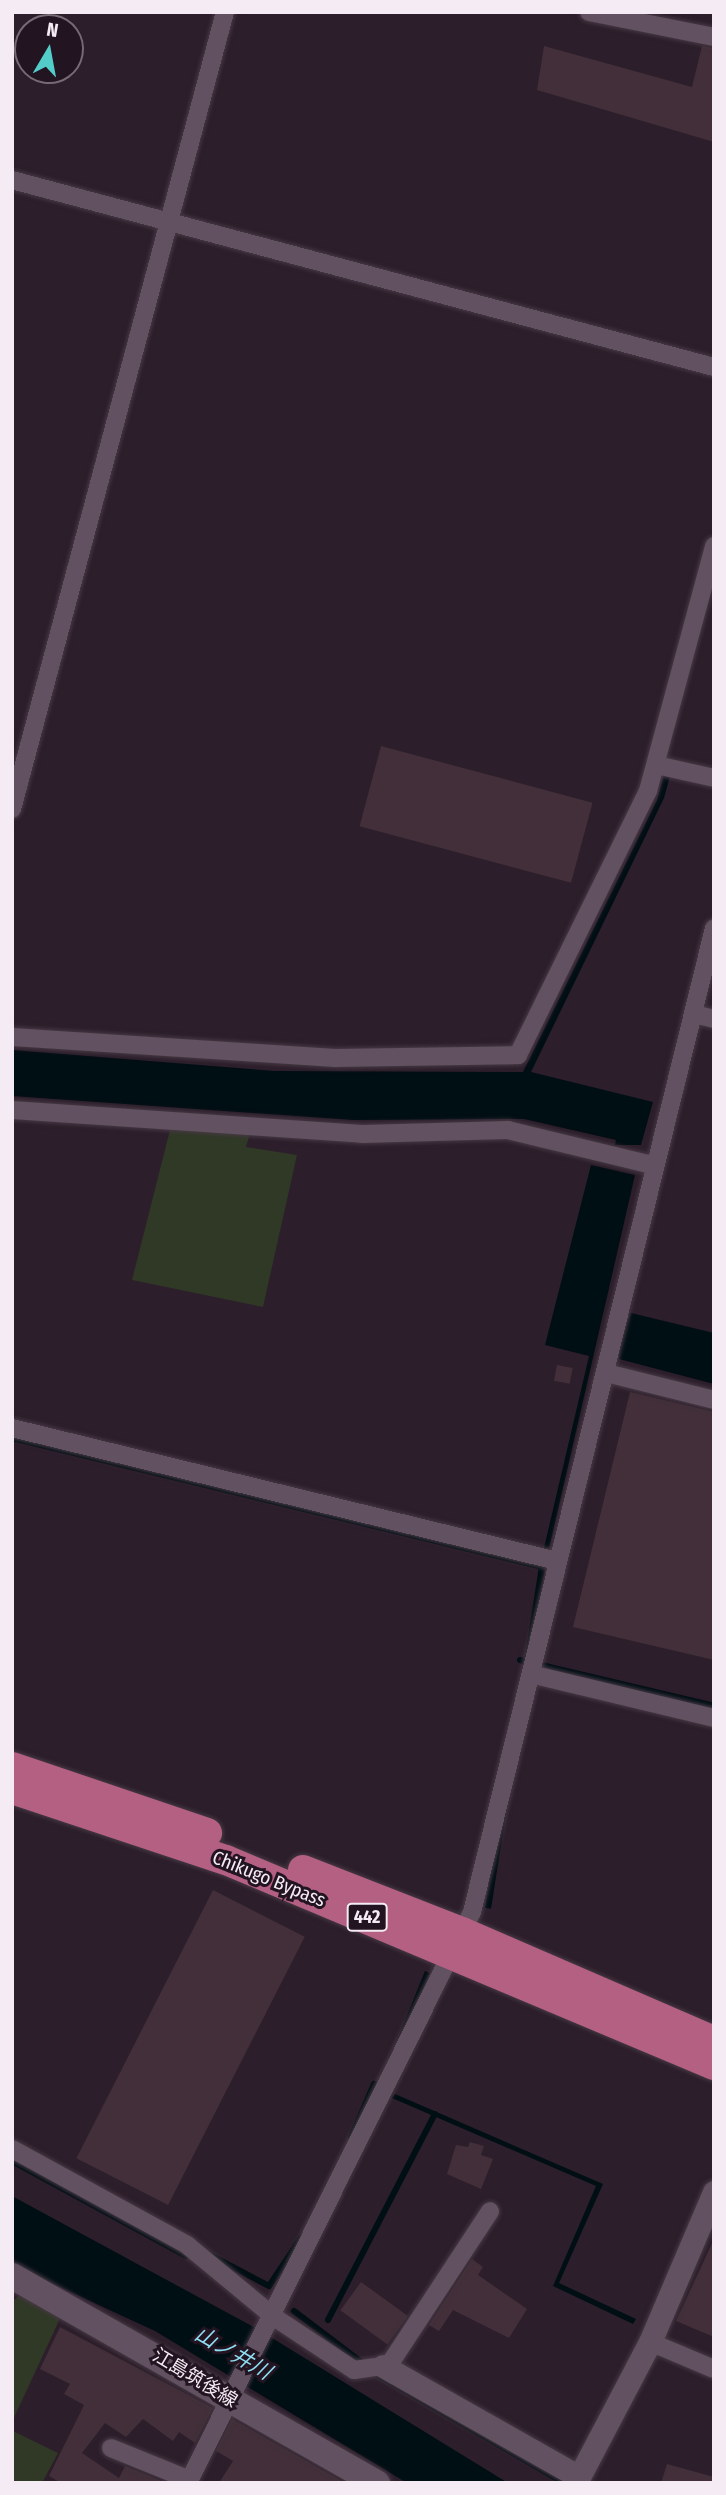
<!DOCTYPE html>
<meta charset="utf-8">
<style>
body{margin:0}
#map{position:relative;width:726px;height:2495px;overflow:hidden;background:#2c1e2b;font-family:"Fira Sans Condensed","Noto Sans JP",sans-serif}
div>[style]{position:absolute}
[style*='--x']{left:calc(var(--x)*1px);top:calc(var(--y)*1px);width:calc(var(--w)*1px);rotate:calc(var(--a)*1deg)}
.green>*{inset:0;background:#303926}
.water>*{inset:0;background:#000f14;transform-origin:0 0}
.stream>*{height:6px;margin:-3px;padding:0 3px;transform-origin:3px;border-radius:3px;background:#000f14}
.building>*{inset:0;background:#422f39;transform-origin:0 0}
.roads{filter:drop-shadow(0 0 2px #463944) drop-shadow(0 0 2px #463944)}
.minor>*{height:18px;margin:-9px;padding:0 9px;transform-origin:9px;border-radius:9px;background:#625160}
.tertiary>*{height:23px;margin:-11.5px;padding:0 11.5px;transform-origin:11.5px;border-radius:11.5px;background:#625160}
.secondary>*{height:26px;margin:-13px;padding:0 13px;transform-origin:13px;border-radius:13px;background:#625160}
.trunk>*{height:30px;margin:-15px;padding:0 15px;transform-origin:15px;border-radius:15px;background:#b46083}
span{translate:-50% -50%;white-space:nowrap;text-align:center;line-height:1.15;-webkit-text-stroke:6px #221421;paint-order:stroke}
.shield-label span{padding:2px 5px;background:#221421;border:2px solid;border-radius:5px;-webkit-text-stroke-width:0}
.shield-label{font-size:18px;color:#f5ebf4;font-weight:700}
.street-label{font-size:19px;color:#f5ebf4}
.water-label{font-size:21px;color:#8edef2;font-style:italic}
.frame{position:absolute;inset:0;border:14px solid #f5ebf4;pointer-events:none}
.north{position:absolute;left:14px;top:14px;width:70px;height:70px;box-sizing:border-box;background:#221421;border:2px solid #766a75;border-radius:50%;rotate:10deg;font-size:19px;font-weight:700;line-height:28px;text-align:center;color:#f5ebf4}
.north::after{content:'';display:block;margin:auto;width:24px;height:32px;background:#53cdca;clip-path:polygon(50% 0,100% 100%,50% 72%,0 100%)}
</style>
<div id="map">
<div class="green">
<i style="clip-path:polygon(170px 1130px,250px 1133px,246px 1147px,297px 1155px,263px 1307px,132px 1280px)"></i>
<i style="clip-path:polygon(27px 2290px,63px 2312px,12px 2422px,12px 2301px)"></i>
<i style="clip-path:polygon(13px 2431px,58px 2453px,42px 2483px,12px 2483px)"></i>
</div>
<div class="water">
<i style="clip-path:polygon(664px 775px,670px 776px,664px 798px,531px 1072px,653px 1102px,641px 1145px,615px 1145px,616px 1140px,524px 1119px,353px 1120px,12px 1096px,12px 1050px,274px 1071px,523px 1072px,657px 800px)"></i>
<i style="clip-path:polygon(591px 1165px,635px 1175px,549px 1549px,544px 1548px,589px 1356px,545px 1345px)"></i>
<i style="clip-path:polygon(631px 1313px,714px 1333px,714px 1384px,619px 1359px,620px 1337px)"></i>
<i style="left:539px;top:1567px;width:6px;height:345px;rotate:9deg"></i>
<i style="left:425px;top:1971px;width:5px;height:128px;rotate:22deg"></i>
<i style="clip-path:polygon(395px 2094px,603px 2184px,559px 2283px,636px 2319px,633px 2324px,553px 2286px,596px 2186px,392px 2098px)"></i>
<i style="clip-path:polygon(12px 2196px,259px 2330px,508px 2483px,407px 2483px,155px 2331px,12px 2265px)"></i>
</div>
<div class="stream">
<i style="--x:12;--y:1438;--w:545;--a:13.68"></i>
<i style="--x:542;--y:1567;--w:6;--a:99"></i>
<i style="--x:520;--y:1660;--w:199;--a:13.3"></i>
<i style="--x:351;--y:2137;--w:58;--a:-66.5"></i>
<i style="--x:12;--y:2161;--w:198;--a:28.6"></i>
<i style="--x:210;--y:2255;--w:67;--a:27.7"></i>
<i style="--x:269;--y:2286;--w:58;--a:-56.3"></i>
<i style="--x:294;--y:2311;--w:88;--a:37.1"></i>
<i style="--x:328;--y:2320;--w:232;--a:-62.6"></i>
<i style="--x:378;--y:2375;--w:215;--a:30.1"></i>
</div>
<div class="building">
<i style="clip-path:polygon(544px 46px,692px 87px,702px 46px,714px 48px,714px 142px,537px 90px)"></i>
<i style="left:381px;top:746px;width:219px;height:83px;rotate:15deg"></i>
<i style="left:557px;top:1365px;width:16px;height:16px;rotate:11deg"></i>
<i style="clip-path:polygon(630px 1392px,714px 1412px,714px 1660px,573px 1627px)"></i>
<i style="left:213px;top:1890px;width:103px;height:301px;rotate:27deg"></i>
<i style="clip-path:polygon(470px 2142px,484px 2146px,481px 2155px,493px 2159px,481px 2189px,447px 2174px,456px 2145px,468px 2147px)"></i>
<i style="clip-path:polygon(714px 2239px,714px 2337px,676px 2321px)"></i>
<i style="clip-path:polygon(472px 2259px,483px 2267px,478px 2275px,527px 2309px,509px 2338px,453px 2310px,439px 2331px,429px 2325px)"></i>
<i style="left:361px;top:2282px;width:58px;height:35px;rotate:36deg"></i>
<i style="clip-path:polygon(60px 2327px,213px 2408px,195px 2443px,179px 2432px,173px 2441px,143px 2419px,126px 2437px,105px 2423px,82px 2453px,119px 2478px,125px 2466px,166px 2483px,61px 2483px,49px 2476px,84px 2405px,64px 2394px,70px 2384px,40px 2369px)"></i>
<i style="clip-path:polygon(232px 2419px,345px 2483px,219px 2483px,233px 2461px,216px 2451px)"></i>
<i style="clip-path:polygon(667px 2464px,714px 2477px,714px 2483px,661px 2483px)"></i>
</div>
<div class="roads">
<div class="minor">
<i style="--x:589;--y:12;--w:127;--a:11.3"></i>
<i style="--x:12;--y:180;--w:726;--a:14.92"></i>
<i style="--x:656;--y:765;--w:59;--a:12.6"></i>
<i style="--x:12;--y:809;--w:825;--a:-75.04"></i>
<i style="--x:694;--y:1014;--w:21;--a:14"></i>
<i style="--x:12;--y:1037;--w:324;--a:3.7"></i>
<i style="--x:335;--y:1058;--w:183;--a:-0.9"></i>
<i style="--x:518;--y:1055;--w:294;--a:-63.8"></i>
<i style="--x:648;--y:791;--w:254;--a:-74.9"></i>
<i style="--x:12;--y:1110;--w:351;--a:3.9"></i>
<i style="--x:362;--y:1134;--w:146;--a:-1.6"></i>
<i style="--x:508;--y:1130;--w:149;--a:13.6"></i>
<i style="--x:606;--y:1373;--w:111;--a:14"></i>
<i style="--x:12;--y:1428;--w:561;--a:13.71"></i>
<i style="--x:531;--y:1674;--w:188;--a:13.5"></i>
<i style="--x:12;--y:2149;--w:200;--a:28.7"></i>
<i style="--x:187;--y:2245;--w:113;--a:39.6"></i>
<i style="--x:274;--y:2317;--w:96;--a:33.5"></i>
<i style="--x:354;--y:2370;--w:35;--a:-8"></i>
<i style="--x:389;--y:2365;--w:184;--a:-56.7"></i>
<i style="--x:650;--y:2342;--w:69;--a:22.9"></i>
<i style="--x:111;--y:2448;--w:85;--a:22.1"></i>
<i style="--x:188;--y:2483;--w:638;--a:-63.56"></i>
<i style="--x:472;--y:1912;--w:1013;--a:-76.18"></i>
</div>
<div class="tertiary">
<i style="--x:383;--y:2366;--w:225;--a:29.5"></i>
<i style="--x:579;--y:2477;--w:153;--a:-62.3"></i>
<i style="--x:650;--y:2342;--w:163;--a:-66.9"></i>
</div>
<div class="secondary">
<i style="--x:12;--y:2276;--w:420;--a:29.6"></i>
</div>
<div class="trunk">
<i style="--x:12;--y:1767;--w:206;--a:18.7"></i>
<i style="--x:12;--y:1789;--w:225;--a:18.4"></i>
<i style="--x:226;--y:1860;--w:529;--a:22.79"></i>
<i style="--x:303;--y:1870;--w:171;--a:21.3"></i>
<i style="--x:462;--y:1932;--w:275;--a:23.4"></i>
</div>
</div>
<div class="shield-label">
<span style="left:367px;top:1917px">442</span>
</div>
<div class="street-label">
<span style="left:269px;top:1879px;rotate:22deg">Chikugo Bypass</span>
<span style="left:195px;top:2378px;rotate:31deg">江島筑後線</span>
</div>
<div class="water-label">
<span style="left:233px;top:2353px;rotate:30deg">山ノ井川</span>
</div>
<div class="frame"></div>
<div class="north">N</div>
</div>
